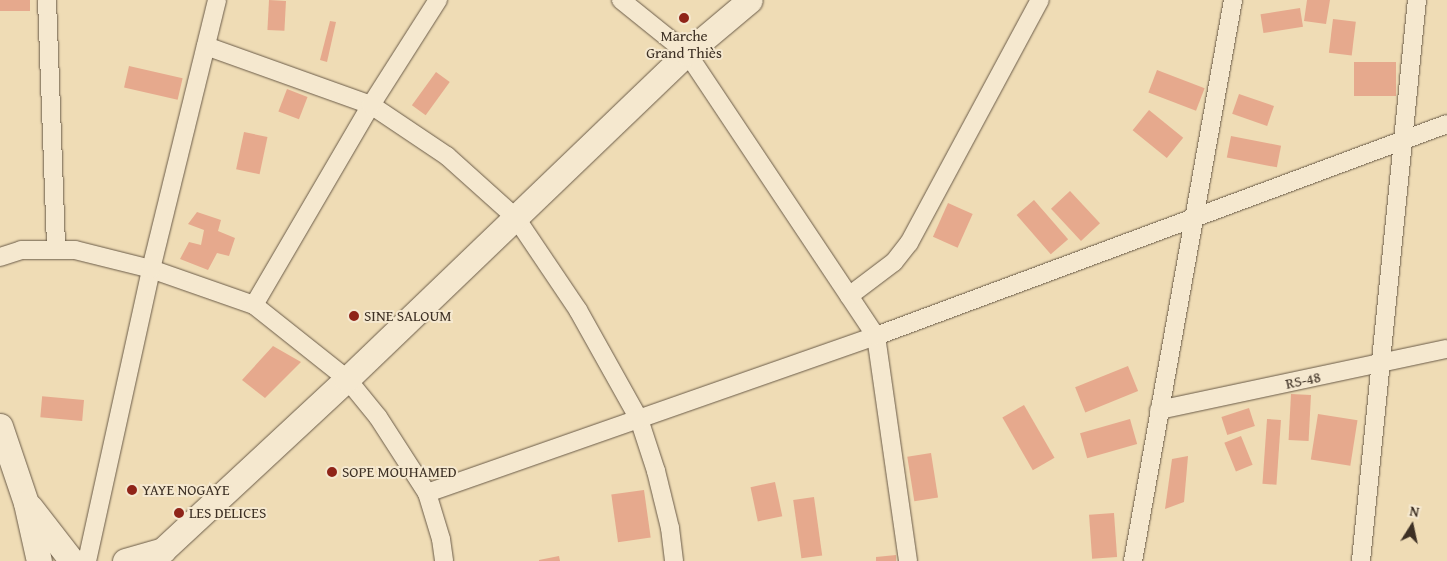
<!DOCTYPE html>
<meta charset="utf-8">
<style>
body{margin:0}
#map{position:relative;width:1447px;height:561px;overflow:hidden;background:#efdcb5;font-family:"Gentium Book Plus",serif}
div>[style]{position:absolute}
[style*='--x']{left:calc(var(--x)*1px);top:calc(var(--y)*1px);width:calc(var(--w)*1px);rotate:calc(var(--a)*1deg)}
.building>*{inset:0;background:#e6a98d;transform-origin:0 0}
.roads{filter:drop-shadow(0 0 1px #6a5b48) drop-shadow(0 0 1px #6a5b48)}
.street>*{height:18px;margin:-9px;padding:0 9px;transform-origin:9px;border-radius:9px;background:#f5e8cf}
.secondary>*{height:25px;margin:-12.5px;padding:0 12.5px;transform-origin:12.5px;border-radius:12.5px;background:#f5e8cf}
.dots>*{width:14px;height:14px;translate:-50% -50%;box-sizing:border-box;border:2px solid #f5e8cf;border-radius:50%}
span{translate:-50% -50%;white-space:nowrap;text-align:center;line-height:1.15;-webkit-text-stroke:4px #f5e8cf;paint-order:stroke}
.poi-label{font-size:15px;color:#3d3024}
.left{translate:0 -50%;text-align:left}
.street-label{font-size:15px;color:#3d3024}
.north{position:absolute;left:1387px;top:501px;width:50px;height:50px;-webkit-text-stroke:4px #f5e8cf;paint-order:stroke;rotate:10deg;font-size:14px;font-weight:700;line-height:20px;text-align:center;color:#3d3024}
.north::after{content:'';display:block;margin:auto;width:18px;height:22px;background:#3d3024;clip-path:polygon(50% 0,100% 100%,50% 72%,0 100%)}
</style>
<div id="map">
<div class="building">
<i style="left:0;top:0;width:30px;height:11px"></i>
<i style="left:269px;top:0;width:17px;height:30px;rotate:3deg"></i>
<i style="clip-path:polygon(1307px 0,1330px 0,1326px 24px,1304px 21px)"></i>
<i style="left:1300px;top:8px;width:19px;height:40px;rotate:81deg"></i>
<i style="left:1333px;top:19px;width:23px;height:34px;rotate:7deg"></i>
<i style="clip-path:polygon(330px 21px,336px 22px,327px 62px,320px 60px)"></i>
<i style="left:1354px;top:62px;width:42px;height:34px"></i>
<i style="left:129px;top:66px;width:55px;height:22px;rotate:13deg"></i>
<i style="left:1157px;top:70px;width:51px;height:24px;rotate:21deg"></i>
<i style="left:436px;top:72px;width:17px;height:41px;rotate:36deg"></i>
<i style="left:287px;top:89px;width:22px;height:24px;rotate:21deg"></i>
<i style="left:1239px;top:94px;width:37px;height:21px;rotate:19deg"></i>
<i style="left:1149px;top:110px;width:44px;height:26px;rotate:39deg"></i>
<i style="left:244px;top:132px;width:24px;height:38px;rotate:12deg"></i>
<i style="left:1231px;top:136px;width:51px;height:22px;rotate:11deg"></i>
<i style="left:1070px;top:191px;width:44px;height:26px;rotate:47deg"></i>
<i style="left:1034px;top:200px;width:52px;height:23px;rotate:49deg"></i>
<i style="left:948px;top:203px;width:27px;height:37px;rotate:24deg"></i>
<i style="clip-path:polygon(197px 212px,221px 220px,218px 231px,235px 238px,229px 256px,217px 253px,208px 270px,180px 259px,189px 242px,201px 245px,204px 230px,188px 224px)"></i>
<i style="clip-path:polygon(273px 346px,301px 362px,265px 398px,242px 380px)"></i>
<i style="left:1128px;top:366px;width:27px;height:57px;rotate:68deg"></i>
<i style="left:1291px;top:394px;width:20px;height:46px;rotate:3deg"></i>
<i style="left:84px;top:400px;width:21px;height:42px;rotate:95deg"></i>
<i style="left:1024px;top:405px;width:61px;height:25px;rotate:60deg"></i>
<i style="left:1249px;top:408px;width:19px;height:29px;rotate:72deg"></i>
<i style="left:1318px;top:414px;width:40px;height:46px;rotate:9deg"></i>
<i style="left:1130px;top:419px;width:26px;height:52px;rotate:74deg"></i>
<i style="left:1267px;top:419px;width:14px;height:65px;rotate:4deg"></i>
<i style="left:1241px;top:436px;width:31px;height:18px;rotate:68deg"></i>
<i style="left:931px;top:453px;width:45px;height:24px;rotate:81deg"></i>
<i style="clip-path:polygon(1188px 456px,1184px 502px,1165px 509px,1172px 459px)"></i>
<i style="left:775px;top:482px;width:35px;height:25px;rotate:78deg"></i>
<i style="left:644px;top:490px;width:48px;height:33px;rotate:82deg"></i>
<i style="left:814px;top:497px;width:59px;height:21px;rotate:82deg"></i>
<i style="left:1114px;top:513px;width:44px;height:25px;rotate:86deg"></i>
<i style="clip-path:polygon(896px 555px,896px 561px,876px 561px,876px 557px)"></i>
<i style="clip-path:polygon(559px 556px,560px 561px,539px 561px,539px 560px)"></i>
</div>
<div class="roads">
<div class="street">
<i style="--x:47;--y:0;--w:249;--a:87.9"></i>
<i style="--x:621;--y:0;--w:85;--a:38.8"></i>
<i style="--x:687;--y:53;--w:340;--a:56.3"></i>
<i style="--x:876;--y:336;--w:227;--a:81.9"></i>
<i style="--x:206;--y:46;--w:175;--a:19.7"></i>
<i style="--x:371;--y:105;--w:92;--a:33.9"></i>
<i style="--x:447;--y:156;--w:93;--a:41.9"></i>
<i style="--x:516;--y:218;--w:111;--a:56"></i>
<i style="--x:578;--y:310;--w:125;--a:60.8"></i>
<i style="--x:639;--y:419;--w:55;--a:71.9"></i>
<i style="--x:656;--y:471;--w:59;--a:76.2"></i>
<i style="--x:670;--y:528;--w:33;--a:83"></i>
<i style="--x:0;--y:257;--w:22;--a:-18"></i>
<i style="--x:21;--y:250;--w:54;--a:0"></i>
<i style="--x:75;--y:250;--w:78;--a:14"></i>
<i style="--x:151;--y:269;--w:109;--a:19.3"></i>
<i style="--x:254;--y:305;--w:119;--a:38.5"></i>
<i style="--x:347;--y:379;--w:49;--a:50.8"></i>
<i style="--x:378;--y:417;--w:90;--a:57.2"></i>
<i style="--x:427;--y:493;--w:48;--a:73.1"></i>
<i style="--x:441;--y:539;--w:22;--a:82"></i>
<i style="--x:849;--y:296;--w:56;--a:-37.1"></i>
<i style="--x:894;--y:262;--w:24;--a:-52"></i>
<i style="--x:909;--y:243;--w:276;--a:-61.7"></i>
<i style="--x:254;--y:305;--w:232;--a:-59.7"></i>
<i style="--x:371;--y:105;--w:125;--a:-57.5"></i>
<i style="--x:1159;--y:410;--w:294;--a:-12"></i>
<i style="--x:427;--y:493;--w:476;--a:-19.3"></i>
<i style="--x:876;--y:336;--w:609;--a:-20.37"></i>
<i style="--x:87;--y:561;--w:299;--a:-77.6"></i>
<i style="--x:151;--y:269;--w:277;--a:-76.2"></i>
<i style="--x:1133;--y:561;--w:570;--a:-79.89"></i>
<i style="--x:1361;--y:561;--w:564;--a:-84.3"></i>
</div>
<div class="secondary">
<i style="--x:0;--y:426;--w:81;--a:71.3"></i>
<i style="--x:26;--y:503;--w:59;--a:77.4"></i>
<i style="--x:30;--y:507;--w:68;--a:52.1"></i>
<i style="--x:125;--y:561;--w:40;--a:-16"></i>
<i style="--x:151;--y:561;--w:267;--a:-42.9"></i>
<i style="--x:347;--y:379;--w:471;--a:-43.8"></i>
<i style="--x:687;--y:53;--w:82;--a:-40.1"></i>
</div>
</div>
<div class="dots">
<i style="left:684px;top:18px;background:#8f2418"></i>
<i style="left:354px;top:316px;background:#8f2418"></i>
<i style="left:332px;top:472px;background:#8f2418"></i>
<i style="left:132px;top:490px;background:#8f2418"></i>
<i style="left:179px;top:513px;background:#8f2418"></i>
</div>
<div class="poi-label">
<span style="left:684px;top:44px">Marche<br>Grand Thiès</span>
<span class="left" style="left:364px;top:316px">SINE SALOUM</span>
<span class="left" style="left:342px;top:472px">SOPE MOUHAMED</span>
<span class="left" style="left:142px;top:490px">YAYE NOGAYE</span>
<span class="left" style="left:189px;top:513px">LES DELICES</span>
</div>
<div class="street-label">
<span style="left:1303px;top:380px;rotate:-12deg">RS-48</span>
</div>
<div class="north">N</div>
</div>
